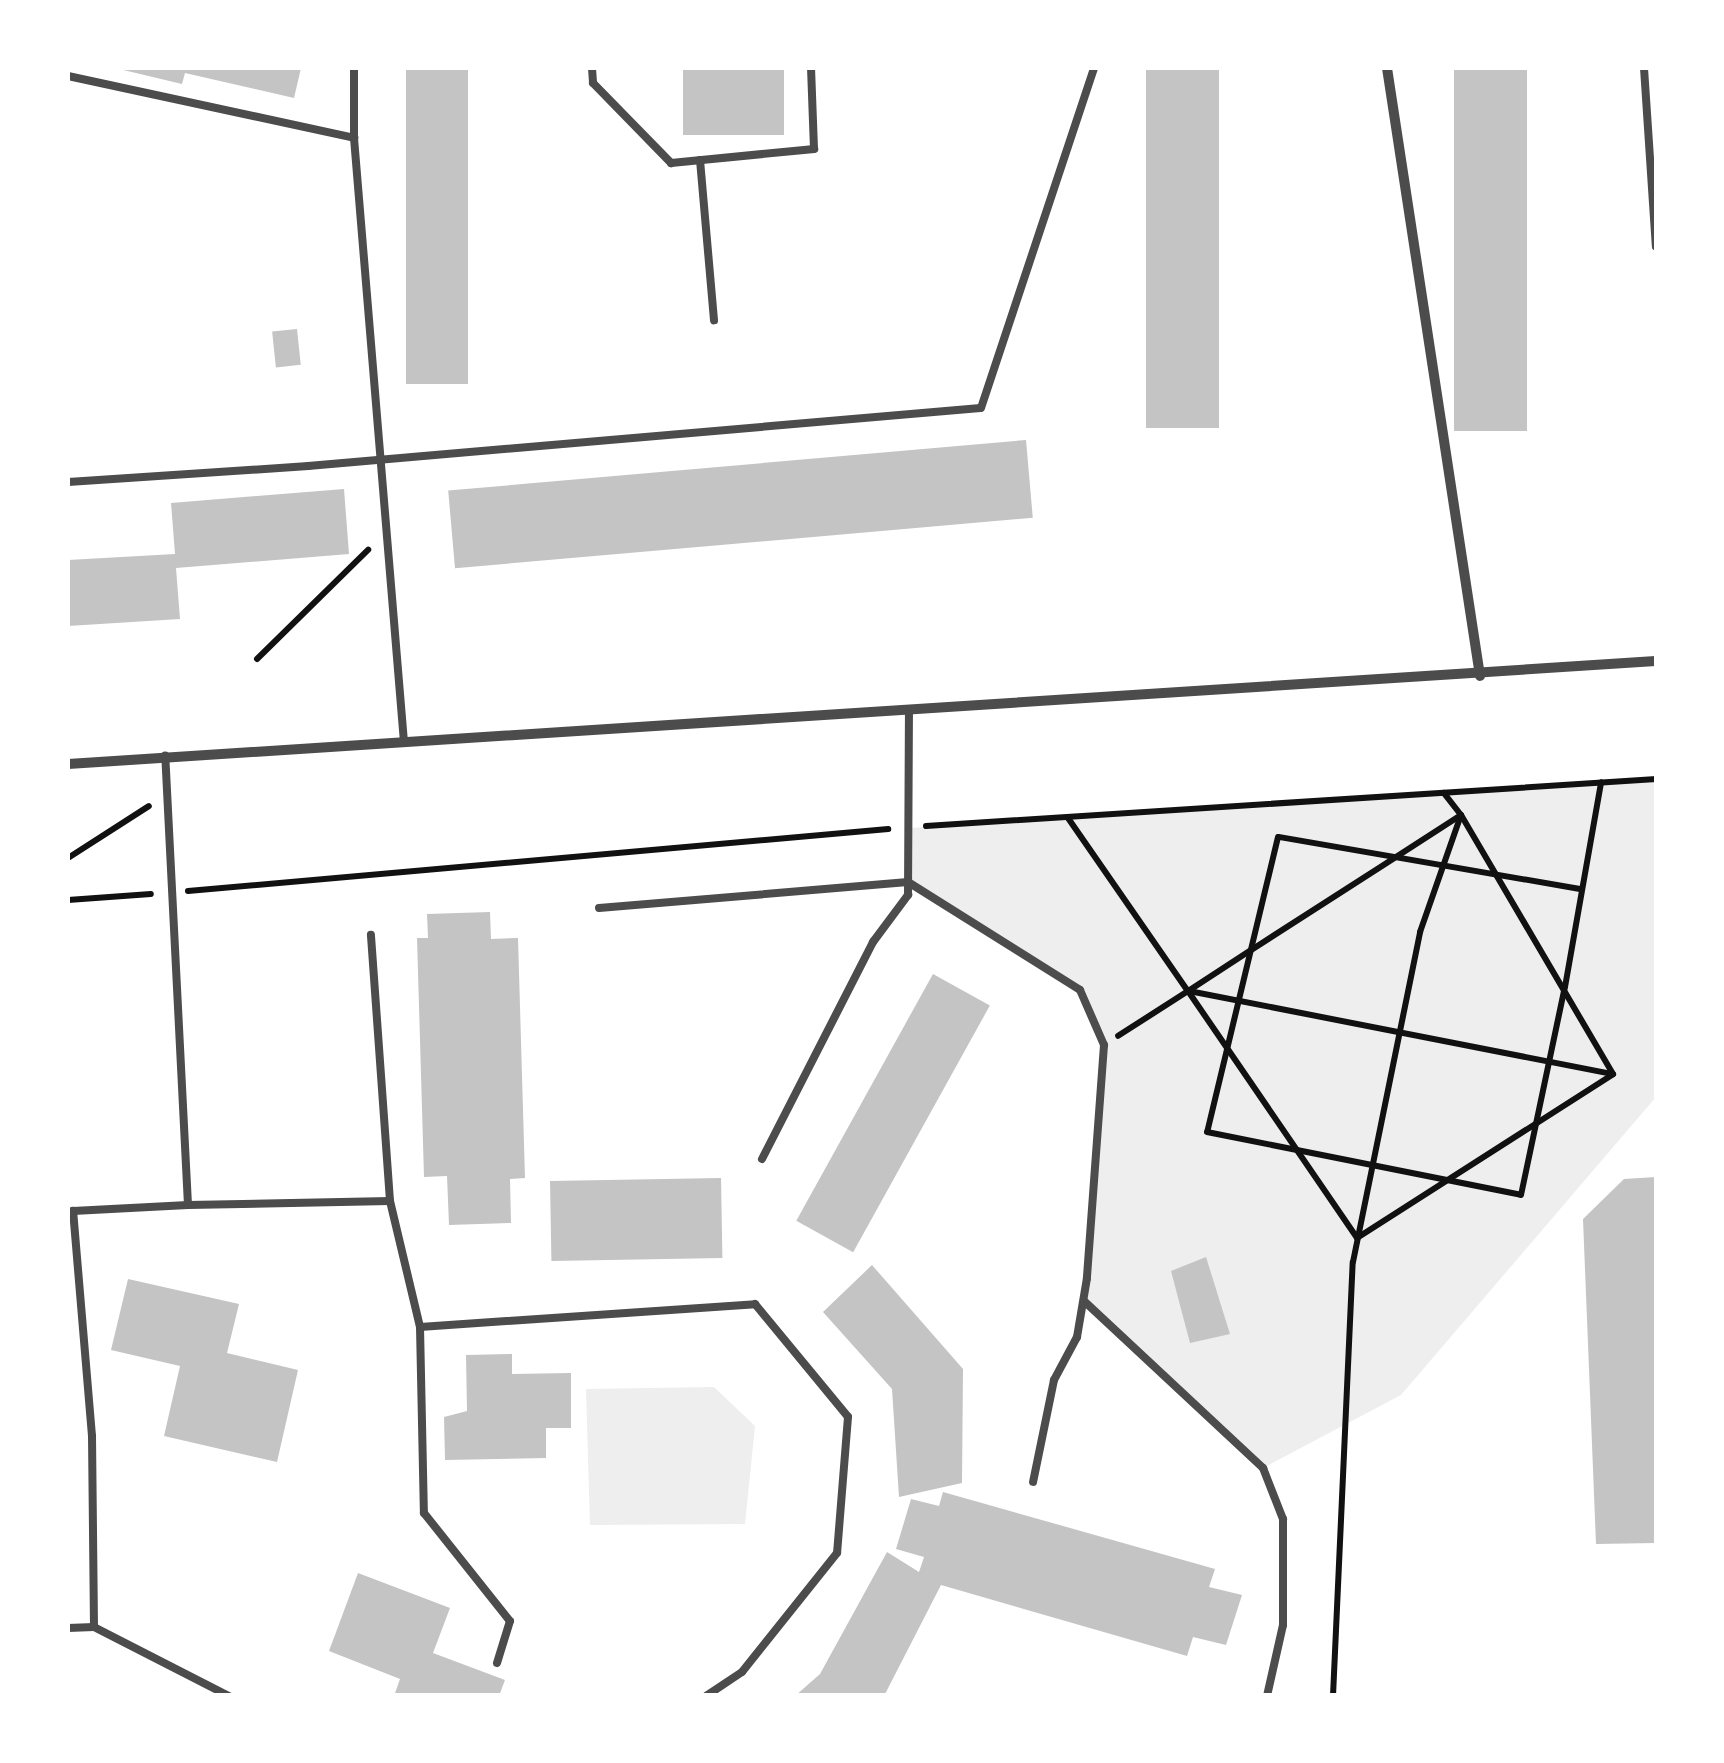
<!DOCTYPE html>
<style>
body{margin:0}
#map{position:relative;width:1724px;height:1763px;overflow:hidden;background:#fff;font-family:Mulish,sans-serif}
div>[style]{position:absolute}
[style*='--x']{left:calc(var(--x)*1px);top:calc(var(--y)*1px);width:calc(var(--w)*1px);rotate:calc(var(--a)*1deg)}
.green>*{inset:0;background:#eee}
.building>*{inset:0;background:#c4c4c4;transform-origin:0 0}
.path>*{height:6px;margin:-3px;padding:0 3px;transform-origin:3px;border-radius:3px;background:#111}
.service>*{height:8px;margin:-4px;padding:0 4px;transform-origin:4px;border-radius:4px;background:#4c4c4c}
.minor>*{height:10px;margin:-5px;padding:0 5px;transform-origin:5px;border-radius:5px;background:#4c4c4c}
span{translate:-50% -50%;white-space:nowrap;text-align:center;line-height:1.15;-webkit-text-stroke:10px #fff;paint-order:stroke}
.frame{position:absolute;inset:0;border:70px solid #fff;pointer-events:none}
</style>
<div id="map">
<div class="green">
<i style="clip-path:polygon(1656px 780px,1656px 1097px,1401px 1395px,1263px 1468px,1084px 1301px,1104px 1045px,1080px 990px,908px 882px,909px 828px)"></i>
<i style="clip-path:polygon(714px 1387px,755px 1426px,745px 1524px,590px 1525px,586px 1389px)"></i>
</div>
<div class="building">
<i style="clip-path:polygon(115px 68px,301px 68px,294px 98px,185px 73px,182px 84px)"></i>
<i style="left:406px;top:68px;width:62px;height:316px"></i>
<i style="left:683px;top:68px;width:101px;height:67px"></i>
<i style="left:1146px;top:68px;width:73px;height:360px"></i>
<i style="left:1454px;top:68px;width:73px;height:363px"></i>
<i style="left:297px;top:329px;width:36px;height:25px;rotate:84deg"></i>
<i style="left:1026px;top:440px;width:78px;height:580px;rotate:85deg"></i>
<i style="clip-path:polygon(344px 489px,349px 554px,176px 568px,180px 619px,68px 626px,68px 560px,175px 554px,171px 503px)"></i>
<i style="clip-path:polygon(490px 912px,491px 939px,518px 938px,525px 1178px,510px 1179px,511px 1223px,449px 1225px,447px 1176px,424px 1177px,417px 938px,428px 938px,427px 914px)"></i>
<i style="left:933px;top:974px;width:65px;height:282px;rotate:29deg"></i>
<i style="clip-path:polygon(1656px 1177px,1656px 1543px,1596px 1544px,1583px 1219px,1624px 1179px)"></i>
<i style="left:721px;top:1178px;width:80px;height:171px;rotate:89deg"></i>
<i style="clip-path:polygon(1206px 1257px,1230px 1334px,1190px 1343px,1171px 1271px)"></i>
<i style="clip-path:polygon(872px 1265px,963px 1369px,962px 1483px,899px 1497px,892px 1389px,823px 1312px)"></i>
<i style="clip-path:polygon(128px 1279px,239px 1304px,227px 1353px,298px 1370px,277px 1462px,164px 1436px,180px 1366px,111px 1350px)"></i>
<i style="clip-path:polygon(512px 1354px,512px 1374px,571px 1373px,571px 1428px,546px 1428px,546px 1458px,445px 1460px,444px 1417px,467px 1411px,466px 1355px)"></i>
<i style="clip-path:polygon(943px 1492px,1215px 1569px,1209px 1587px,1242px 1595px,1226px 1645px,1193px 1637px,1187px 1656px,941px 1585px,884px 1696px,795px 1696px,820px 1674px,887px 1552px,919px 1572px,924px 1557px,896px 1549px,911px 1499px,939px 1506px)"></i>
<i style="clip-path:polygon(358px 1573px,450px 1608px,433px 1653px,505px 1680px,499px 1696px,394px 1696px,400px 1679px,329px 1651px)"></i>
</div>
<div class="path">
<i style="--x:257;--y:659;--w:156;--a:-44.5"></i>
<i style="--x:1068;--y:818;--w:211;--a:55.3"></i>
<i style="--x:1188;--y:991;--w:299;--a:55.6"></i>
<i style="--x:1357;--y:1238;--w:304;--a:-32.6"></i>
<i style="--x:1613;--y:1074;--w:300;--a:-120.4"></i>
<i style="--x:1461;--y:815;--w:77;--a:147.1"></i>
<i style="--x:1396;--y:857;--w:172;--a:147.3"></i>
<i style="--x:1251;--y:950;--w:75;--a:146.9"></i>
<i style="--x:1188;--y:991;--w:83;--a:147.3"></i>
<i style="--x:926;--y:826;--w:732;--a:-3.68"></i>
<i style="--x:68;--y:858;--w:96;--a:-32.7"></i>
<i style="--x:1580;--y:889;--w:306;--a:-170.2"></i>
<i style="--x:1278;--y:837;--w:303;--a:103.5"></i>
<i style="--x:1207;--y:1132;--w:320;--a:11.3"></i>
<i style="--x:1521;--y:1195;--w:213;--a:-78.1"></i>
<i style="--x:1565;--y:987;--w:208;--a:-80"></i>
<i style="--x:188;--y:891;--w:703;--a:-5.06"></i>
<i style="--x:68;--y:900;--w:83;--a:-4.1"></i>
<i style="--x:1189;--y:991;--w:432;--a:11.1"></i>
<i style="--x:1333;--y:1696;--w:434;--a:-87.4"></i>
<i style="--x:1353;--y:1262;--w:337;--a:-78.5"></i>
<i style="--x:1420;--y:932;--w:124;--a:-70.7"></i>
<i style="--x:1461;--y:815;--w:28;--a:-128"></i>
</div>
<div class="service">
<i style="--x:354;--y:68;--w:70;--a:90"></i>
<i style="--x:354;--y:138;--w:606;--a:85.27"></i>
<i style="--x:592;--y:68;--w:15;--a:86"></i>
<i style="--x:593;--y:83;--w:112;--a:45.7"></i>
<i style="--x:671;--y:163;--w:144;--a:-5.6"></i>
<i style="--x:814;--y:149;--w:81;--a:-92.1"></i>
<i style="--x:1644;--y:68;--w:179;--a:86.2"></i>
<i style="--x:68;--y:76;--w:293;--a:12.2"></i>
<i style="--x:700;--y:160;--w:161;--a:85"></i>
<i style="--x:68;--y:482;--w:241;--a:-3.8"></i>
<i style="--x:308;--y:466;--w:675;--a:-4.93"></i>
<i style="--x:981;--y:408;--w:358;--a:-71.6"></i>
<i style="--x:599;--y:908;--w:310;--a:-4.8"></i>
<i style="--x:908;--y:882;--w:203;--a:32.1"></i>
<i style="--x:1080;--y:990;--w:60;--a:66.4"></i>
<i style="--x:1104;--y:1045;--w:234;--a:94.2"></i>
<i style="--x:1087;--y:1278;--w:60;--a:99.6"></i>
<i style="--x:1077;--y:1337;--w:49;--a:118.1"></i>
<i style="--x:1054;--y:1380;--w:104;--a:101.6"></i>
<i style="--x:762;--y:1159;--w:244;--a:-62.9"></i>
<i style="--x:873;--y:942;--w:59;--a:-53.3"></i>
<i style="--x:908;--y:895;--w:185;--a:-89.7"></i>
<i style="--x:390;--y:1201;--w:130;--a:76.6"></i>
<i style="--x:420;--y:1327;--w:186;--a:88.8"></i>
<i style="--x:424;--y:1513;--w:138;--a:51.5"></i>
<i style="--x:510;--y:1621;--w:44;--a:107.2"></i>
<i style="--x:188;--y:1205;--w:202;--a:-1.1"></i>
<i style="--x:390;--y:1201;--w:267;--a:-94.1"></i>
<i style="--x:1084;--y:1301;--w:245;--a:43"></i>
<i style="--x:1263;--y:1468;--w:55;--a:68.6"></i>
<i style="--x:1283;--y:1519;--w:106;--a:90"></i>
<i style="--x:1283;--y:1625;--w:73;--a:102.7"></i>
<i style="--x:420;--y:1327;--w:336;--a:-3.9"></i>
<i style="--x:755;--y:1304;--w:146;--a:50.5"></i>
<i style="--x:848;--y:1417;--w:136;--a:94.6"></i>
<i style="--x:837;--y:1553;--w:152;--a:128.6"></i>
<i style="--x:742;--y:1672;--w:43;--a:146.3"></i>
<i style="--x:94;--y:1627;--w:152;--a:27.1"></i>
<i style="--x:68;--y:1628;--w:26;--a:-2"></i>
<i style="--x:94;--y:1627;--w:191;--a:-90.6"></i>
<i style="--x:92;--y:1436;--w:226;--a:-94.8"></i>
<i style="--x:73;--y:1211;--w:115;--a:-3"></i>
<i style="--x:188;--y:1205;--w:450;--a:-92.9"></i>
</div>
<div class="minor">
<i style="--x:1387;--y:68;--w:615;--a:81.3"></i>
<i style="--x:68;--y:764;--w:1591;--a:-3.71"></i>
</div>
<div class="frame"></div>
</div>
